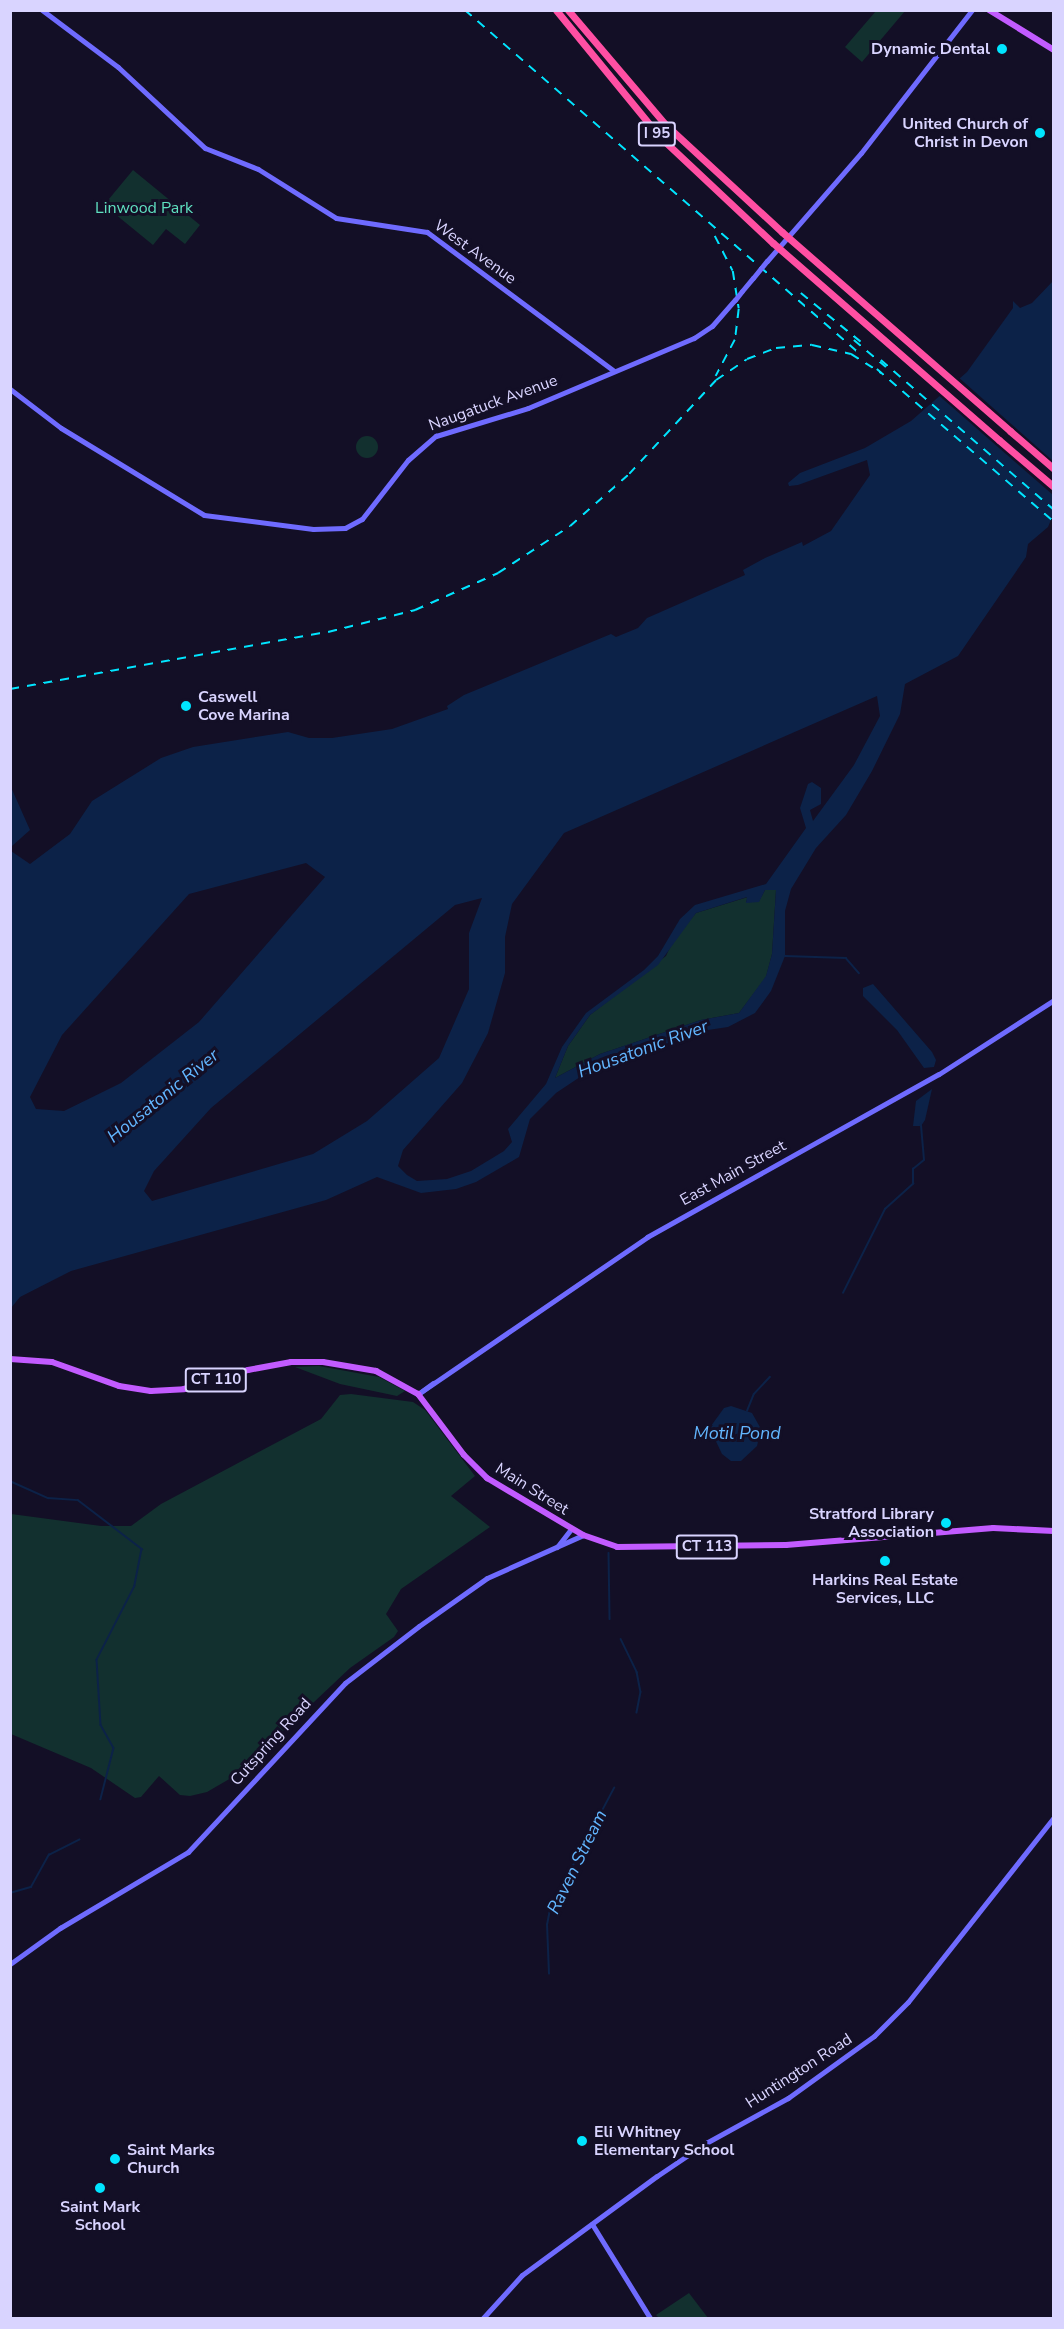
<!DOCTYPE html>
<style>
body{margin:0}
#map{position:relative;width:1064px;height:2329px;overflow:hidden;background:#130f26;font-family:"Nunito Sans",sans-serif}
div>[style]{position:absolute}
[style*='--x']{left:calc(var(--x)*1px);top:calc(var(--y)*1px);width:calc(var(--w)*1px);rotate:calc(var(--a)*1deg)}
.green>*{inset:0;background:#12302f}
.round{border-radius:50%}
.water>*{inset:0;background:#0c2248}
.pier>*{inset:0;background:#130f26}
.stream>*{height:1.5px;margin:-0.75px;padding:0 0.75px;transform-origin:0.75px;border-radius:0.75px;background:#0c2248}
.secondary>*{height:5px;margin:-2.5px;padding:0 2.5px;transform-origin:2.5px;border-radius:2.5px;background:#6f6bff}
.primary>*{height:6px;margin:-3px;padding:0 3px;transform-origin:3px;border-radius:3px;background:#c25bff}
.highway>*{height:7px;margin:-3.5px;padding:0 3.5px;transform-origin:3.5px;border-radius:3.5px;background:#ff4fa3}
.rail>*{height:1.5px;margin-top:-0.75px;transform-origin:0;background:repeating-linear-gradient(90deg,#00e5ff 0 9px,transparent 0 17px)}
.secondary-bridge>*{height:5px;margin:-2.5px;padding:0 2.5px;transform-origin:2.5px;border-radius:2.5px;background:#6f6bff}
.highway-bridge>*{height:7px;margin:-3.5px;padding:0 3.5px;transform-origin:3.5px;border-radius:3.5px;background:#ff4fa3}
.dots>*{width:16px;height:16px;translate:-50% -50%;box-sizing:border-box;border:3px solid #130f26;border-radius:50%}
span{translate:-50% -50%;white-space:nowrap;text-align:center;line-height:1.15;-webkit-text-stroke:6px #130f26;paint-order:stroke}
.shield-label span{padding:2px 4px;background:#130f26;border:2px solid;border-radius:4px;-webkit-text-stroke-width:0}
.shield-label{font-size:15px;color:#d9d4ff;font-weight:700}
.poi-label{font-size:16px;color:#d9d4ff;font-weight:700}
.right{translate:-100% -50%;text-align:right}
.left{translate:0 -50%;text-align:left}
.park-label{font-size:16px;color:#5fe0c0}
.street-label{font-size:16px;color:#d9d4ff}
.water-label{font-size:18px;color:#62b6ff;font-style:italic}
.frame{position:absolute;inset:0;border:12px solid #d9d4ff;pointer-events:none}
</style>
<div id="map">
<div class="green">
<i style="clip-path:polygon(876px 11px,905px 11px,862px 62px,845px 47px)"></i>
<i style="clip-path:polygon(133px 170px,200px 225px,185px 244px,166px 229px,153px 245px,104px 205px)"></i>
<i class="round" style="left:356px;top:436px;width:22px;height:22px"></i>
<i style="clip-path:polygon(765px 890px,776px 890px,772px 954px,766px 977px,739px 1013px,701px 1020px,600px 1054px,555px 1078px,568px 1046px,590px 1015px,666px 956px,673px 941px,696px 913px,748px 897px,746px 902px,759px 901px)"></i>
<i style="clip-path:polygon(319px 1366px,379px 1377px,405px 1391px,397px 1396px,340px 1384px,295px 1367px)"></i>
<i style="clip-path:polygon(351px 1394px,413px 1402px,425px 1410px,475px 1476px,451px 1496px,490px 1527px,401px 1589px,386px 1614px,398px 1631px,394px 1637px,350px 1668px,238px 1774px,207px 1792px,190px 1796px,180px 1795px,159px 1776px,141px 1797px,135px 1798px,91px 1768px,11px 1734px,11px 1514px,101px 1526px,131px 1526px,161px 1504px,321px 1419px,340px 1395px)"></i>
<i style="clip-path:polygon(689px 2293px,708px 2318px,659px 2318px,656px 2315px)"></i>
</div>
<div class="water">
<i style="clip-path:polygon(evenodd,1053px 281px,1053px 515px,1048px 527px,1028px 544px,1026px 557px,958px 656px,905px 684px,900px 714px,872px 771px,846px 815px,816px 848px,791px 889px,785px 911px,785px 956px,771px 991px,755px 1013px,728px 1027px,708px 1030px,620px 1059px,580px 1077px,556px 1093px,530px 1119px,519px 1157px,476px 1182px,456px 1189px,421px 1193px,377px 1177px,326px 1200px,71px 1271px,20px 1297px,11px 1308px,10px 785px,30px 830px,12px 846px,11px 851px,30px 864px,70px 834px,92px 801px,161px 758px,193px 747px,288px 732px,309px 738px,332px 738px,392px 729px,448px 709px,447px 706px,464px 695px,611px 634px,616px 637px,638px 628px,647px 618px,745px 575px,743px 570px,765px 558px,802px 542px,803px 546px,831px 531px,870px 475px,867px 460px,798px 485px,789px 486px,788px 483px,800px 473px,865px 448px,911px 421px,967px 372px,1013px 308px,1013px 301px,1020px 308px,1032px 303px,1053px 281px,877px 696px,880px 716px,854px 765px,813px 821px,810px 810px,821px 804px,821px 788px,812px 782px,808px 784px,800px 808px,806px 828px,766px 884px,695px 905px,680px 919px,658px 956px,644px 970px,586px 1013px,562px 1047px,546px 1084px,508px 1129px,512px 1142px,504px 1151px,471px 1171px,447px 1179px,417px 1181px,407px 1175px,398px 1166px,403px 1150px,462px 1083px,488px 1033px,505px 973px,505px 937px,512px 904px,564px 833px,877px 696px,1053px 281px,306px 863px,325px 877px,199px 1022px,121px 1083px,64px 1111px,36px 1109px,30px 1097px,62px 1035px,189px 894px,306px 863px,1053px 281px,765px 890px,776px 890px,772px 954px,766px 976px,739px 1013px,701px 1020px,600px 1054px,555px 1078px,568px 1046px,590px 1015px,658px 965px,696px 913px,747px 897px,746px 903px,759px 902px,765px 890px,1053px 281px,482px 898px,469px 933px,469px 989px,439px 1058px,367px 1121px,313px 1154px,152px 1201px,144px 1191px,154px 1171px,211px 1108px,455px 905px,482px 898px)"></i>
<i style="clip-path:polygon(873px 984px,932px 1052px,936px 1060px,934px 1067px,924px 1068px,897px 1030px,863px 996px,863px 988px)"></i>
<i style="clip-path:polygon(932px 1089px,925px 1120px,921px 1126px,913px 1126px,916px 1101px)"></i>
<i style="clip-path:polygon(731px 1406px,752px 1413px,761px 1429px,757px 1446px,741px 1461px,731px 1461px,722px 1454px,712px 1433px,711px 1426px,724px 1408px)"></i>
</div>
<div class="pier">
<i style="clip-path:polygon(957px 376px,1053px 461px,1053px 495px,936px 393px)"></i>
</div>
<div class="stream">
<i style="--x:785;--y:956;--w:61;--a:1.9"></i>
<i style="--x:846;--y:958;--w:20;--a:49"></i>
<i style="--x:843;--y:1293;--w:94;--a:-63.4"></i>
<i style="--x:885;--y:1209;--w:38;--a:-42"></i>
<i style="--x:913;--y:1184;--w:15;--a:-90"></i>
<i style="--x:913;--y:1169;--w:14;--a:-39"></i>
<i style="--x:924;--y:1160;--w:36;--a:-95"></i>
<i style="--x:747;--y:1411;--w:18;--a:-68"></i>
<i style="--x:754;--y:1394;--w:23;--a:-47"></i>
<i style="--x:10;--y:1481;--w:42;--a:24.1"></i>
<i style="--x:48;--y:1498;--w:30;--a:4"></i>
<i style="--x:78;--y:1500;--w:81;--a:37.4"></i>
<i style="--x:142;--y:1549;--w:38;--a:101"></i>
<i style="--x:135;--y:1586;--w:83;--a:117.2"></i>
<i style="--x:97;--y:1660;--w:65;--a:86.5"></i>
<i style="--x:101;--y:1725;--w:26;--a:61"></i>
<i style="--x:114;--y:1748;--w:53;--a:104.3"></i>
<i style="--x:609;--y:1553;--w:66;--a:89.1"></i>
<i style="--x:621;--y:1639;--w:37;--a:64"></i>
<i style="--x:637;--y:1672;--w:20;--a:79"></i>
<i style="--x:641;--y:1692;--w:21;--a:101"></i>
<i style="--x:10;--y:1893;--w:22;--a:-16"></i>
<i style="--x:31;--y:1887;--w:37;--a:-61"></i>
<i style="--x:49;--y:1855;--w:34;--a:-27"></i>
<i style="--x:549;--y:1974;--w:49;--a:-92.3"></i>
<i style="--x:547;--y:1925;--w:16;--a:-79"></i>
<i style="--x:550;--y:1909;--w:137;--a:-62.1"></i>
</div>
<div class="secondary">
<i style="--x:42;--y:10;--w:95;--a:36.9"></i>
<i style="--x:118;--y:67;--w:119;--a:43"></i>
<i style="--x:205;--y:148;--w:57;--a:21.6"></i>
<i style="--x:258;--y:169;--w:92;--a:32.1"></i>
<i style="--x:336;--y:218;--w:92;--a:8.7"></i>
<i style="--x:427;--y:232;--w:233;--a:36.6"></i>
<i style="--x:767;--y:261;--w:143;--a:-49"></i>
<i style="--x:861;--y:153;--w:181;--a:-52.2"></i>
<i style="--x:742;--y:291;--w:17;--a:-50"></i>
<i style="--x:10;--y:389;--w:64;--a:37.4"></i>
<i style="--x:61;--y:428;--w:167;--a:31.3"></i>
<i style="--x:204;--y:515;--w:110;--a:7.3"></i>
<i style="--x:313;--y:529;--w:32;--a:-2"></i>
<i style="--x:345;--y:528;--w:19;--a:-28"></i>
<i style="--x:362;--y:519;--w:75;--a:-52.1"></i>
<i style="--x:408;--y:460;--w:37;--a:-41"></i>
<i style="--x:436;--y:436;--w:96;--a:-16.9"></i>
<i style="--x:528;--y:408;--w:180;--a:-22.9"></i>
<i style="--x:694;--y:338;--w:22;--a:-34"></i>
<i style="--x:712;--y:326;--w:35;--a:-49"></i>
<i style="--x:418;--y:1394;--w:278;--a:-34.4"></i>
<i style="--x:647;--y:1237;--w:334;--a:-29.2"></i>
<i style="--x:939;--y:1074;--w:137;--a:-32.8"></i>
<i style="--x:418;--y:1394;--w:19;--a:-36"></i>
<i style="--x:557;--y:1547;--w:23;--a:-52"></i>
<i style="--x:10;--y:1964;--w:62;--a:-35.8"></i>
<i style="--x:60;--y:1928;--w:149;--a:-30.7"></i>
<i style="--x:188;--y:1852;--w:231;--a:-47.1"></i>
<i style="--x:345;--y:1683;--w:93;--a:-37.6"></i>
<i style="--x:419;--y:1626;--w:83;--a:-35.2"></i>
<i style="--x:487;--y:1578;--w:105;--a:-24.1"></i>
<i style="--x:592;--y:2224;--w:110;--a:58.3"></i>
<i style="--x:483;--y:2318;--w:58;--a:-47.8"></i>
<i style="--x:522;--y:2275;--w:167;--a:-36.3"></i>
<i style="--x:657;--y:2176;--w:59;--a:-34"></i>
<i style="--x:706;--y:2143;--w:94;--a:-28.8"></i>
<i style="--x:788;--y:2098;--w:106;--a:-35.8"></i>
<i style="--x:874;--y:2036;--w:48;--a:-45"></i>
<i style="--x:908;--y:2002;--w:236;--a:-51.7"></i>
</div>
<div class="primary">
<i style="--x:989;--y:10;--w:76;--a:31.6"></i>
<i style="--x:10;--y:1359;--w:42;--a:4.1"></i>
<i style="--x:52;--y:1362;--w:71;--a:19.7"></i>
<i style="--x:119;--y:1386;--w:32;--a:9"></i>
<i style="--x:151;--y:1391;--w:33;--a:-3"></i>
<i style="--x:184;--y:1389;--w:67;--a:-16.5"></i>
<i style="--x:248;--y:1370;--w:44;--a:-10.5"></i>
<i style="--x:291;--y:1362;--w:32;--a:0"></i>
<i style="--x:323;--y:1362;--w:54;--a:9.6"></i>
<i style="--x:376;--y:1371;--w:48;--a:28.7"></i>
<i style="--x:418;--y:1394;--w:76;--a:53"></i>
<i style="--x:464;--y:1455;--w:33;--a:45"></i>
<i style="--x:487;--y:1478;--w:112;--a:30.7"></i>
<i style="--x:583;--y:1535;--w:36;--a:19"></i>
<i style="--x:617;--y:1547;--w:169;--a:-0.7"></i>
<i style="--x:786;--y:1545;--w:208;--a:-4.7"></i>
<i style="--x:993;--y:1528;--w:61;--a:2.8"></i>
</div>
<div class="highway">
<i style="--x:556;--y:10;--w:164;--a:50.7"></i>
<i style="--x:660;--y:137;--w:155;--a:43.2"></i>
<i style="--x:568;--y:10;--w:150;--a:49.6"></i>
<i style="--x:665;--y:124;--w:159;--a:42.7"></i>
<i style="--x:1010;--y:431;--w:58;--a:40.8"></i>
<i style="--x:999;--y:440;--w:72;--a:40.5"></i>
</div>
<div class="rail">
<i style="--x:465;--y:10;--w:522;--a:41.04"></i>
<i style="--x:715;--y:236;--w:39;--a:63"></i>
<i style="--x:733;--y:271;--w:38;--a:81"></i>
<i style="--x:739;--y:309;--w:31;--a:97"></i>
<i style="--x:735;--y:340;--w:41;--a:117.8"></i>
<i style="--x:801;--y:293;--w:77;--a:39.2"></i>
<i style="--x:854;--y:340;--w:42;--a:40.2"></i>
<i style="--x:881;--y:360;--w:229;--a:40.9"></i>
<i style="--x:877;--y:369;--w:234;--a:40.8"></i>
<i style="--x:10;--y:689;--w:323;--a:-10.2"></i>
<i style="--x:328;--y:632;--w:90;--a:-14.2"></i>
<i style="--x:415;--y:610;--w:91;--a:-24"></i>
<i style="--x:498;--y:573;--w:86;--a:-33.1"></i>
<i style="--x:570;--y:526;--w:79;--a:-41.4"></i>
<i style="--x:629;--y:474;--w:128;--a:-47.2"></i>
<i style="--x:716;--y:380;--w:37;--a:-34"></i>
<i style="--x:747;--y:359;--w:31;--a:-21"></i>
<i style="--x:776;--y:348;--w:36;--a:-5"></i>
<i style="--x:812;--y:345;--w:40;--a:13"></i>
<i style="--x:851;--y:354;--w:36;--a:32"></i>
</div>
<div class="secondary-bridge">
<i style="--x:753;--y:278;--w:22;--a:-51"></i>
<i style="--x:735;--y:300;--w:11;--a:-52"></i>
</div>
<div class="highway-bridge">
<i style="--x:782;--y:232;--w:303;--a:41.1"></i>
<i style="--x:773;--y:243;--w:300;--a:41.1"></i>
</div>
<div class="dots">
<i style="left:1002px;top:49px;background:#00e5ff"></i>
<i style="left:1040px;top:133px;background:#00e5ff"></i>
<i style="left:186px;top:706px;background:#00e5ff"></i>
<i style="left:946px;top:1523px;background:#00e5ff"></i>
<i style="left:885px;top:1561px;background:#00e5ff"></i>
<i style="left:582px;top:2141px;background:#00e5ff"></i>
<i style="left:115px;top:2159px;background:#00e5ff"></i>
<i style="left:100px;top:2188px;background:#00e5ff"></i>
</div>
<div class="shield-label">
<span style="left:657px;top:134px">I 95</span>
<span style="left:216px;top:1380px">CT 110</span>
<span style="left:707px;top:1547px">CT 113</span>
</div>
<div class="poi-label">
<span class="right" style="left:990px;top:49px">Dynamic Dental</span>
<span class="right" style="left:1028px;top:133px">United Church of<br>Christ in Devon</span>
<span class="left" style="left:198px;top:706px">Caswell<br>Cove Marina</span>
<span class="right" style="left:934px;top:1523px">Stratford Library<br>Association</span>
<span style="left:885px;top:1589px">Harkins Real Estate<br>Services, LLC</span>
<span class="left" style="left:594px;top:2141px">Eli Whitney<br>Elementary School</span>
<span class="left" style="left:127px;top:2159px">Saint Marks<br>Church</span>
<span style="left:100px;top:2216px">Saint Mark<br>School</span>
</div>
<div class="park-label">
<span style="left:144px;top:208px">Linwood Park</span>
</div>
<div class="street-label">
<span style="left:475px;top:252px;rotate:36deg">West Avenue</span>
<span style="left:493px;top:403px;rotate:-20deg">Naugatuck Avenue</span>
<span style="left:733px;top:1173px;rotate:-29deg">East Main Street</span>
<span style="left:532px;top:1489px;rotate:32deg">Main Street</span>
<span style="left:271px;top:1742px;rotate:-48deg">Cutspring Road</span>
<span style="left:799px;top:2071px;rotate:-33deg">Huntington Road</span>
</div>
<div class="water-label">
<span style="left:643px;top:1049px;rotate:-20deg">Housatonic River</span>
<span style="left:163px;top:1096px;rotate:-39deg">Housatonic River</span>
<span style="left:737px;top:1433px">Motil Pond</span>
<span style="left:577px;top:1862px;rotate:-64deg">Raven Stream</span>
</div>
<div class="frame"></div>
</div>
